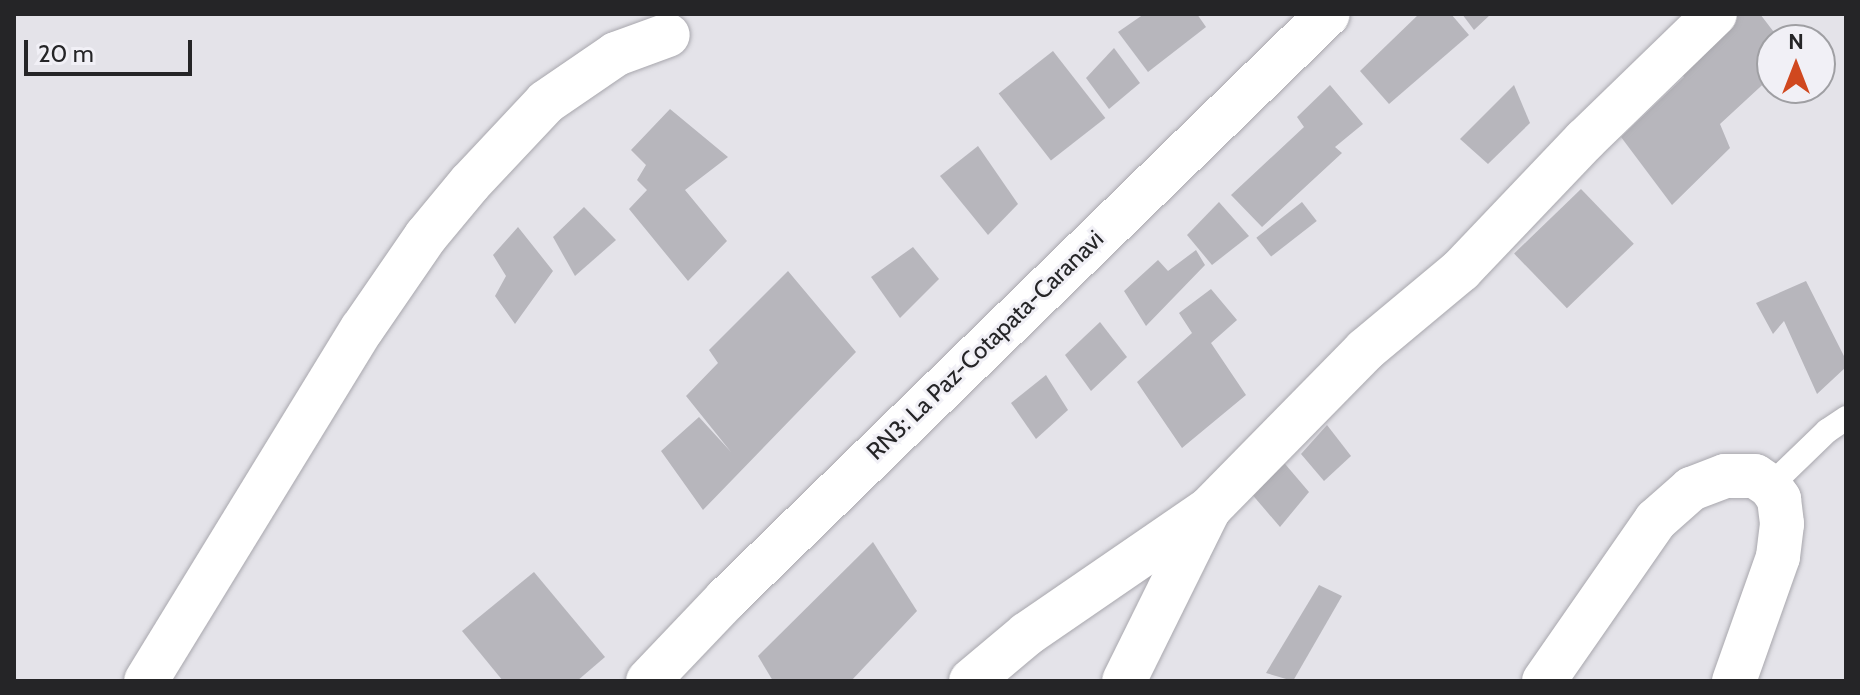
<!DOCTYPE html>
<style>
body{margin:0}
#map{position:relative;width:1860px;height:695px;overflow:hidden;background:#e4e3e9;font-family:Cabin,sans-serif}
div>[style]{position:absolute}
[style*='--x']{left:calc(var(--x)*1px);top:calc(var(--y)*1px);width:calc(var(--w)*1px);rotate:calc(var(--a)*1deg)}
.building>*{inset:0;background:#b7b6bc;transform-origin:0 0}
.roads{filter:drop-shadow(0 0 2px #a8a7ad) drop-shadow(0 0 2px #a8a7ad)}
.lane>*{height:24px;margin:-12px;padding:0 12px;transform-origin:12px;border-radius:12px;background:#fff}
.street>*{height:44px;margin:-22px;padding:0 22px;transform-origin:22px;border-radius:22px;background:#fff}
.highway>*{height:44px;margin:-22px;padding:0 22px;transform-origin:22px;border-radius:22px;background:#fff}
span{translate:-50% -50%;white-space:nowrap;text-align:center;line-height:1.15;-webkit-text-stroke:6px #f1f0f6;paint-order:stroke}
.street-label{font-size:24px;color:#252527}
.frame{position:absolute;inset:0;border:16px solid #252527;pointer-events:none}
.north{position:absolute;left:1756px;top:24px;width:80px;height:80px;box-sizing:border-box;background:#f1f0f6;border:2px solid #9f9fa3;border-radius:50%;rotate:0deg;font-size:22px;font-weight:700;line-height:32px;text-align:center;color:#252527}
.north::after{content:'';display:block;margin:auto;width:28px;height:36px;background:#d0481f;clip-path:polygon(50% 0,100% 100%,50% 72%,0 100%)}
.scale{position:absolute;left:24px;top:40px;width:168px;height:36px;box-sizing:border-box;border:4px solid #252527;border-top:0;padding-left:10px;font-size:24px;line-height:28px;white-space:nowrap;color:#252527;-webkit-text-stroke:6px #f1f0f6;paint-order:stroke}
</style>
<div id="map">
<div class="building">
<i style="clip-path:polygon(1144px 14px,1197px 14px,1206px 27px,1148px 72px,1118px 32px)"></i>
<i style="clip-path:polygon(1419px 14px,1451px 14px,1469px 35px,1389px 104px,1360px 71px)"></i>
<i style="clip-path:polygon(1462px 14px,1491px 14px,1474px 30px)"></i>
<i style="clip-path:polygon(1730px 14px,1760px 14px,1780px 40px,1772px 40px,1772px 76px,1720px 124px,1730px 148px,1672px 205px,1621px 137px,1684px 77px,1676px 69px)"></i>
<i style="clip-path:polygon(1114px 48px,1140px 83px,1109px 109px,1086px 78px)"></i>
<i style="left:1053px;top:51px;width:85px;height:69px;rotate:52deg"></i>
<i style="clip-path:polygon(1330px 85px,1363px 124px,1335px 147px,1342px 153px,1262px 227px,1231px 195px,1304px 127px,1297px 117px)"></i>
<i style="clip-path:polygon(1514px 85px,1530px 123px,1488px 164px,1460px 139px)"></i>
<i style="clip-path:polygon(670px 109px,728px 157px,685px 190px,727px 241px,688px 281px,629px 209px,647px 190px,637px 180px,646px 165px,631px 150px)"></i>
<i style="clip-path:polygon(978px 146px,1018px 204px,988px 235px,940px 176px)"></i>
<i style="left:1581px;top:189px;width:76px;height:93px;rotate:46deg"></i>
<i style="clip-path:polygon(1219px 202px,1249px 236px,1212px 265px,1187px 235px)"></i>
<i style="left:1302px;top:202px;width:24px;height:58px;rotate:52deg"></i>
<i style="clip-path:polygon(584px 207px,616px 240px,575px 276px,553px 237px)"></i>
<i style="clip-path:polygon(518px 227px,553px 271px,515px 324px,495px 296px,506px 276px,493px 255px)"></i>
<i style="clip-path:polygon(913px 247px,939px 279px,900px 318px,871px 277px)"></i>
<i style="clip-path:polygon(1196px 250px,1205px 265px,1146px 326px,1124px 291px,1158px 260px,1168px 271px)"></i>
<i style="clip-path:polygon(788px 271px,856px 352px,703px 510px,661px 451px,699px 417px,731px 452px,686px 396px,718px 363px,709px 350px)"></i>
<i style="clip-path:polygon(1806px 281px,1846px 360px,1846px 367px,1817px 394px,1784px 321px,1773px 334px,1756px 303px)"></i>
<i style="clip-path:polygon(1211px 289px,1237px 320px,1211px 343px,1246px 395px,1182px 448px,1137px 382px,1192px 333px,1179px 313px)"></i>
<i style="clip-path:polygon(1100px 322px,1127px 357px,1091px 391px,1065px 355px)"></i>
<i style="clip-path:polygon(1046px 375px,1068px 410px,1036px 439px,1011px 403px)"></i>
<i style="clip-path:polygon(1327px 425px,1351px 456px,1324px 481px,1301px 454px)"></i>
<i style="clip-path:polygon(1280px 458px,1309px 492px,1280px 527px,1250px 492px)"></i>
<i style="clip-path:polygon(873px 542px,917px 611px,851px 681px,773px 681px,758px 656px)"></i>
<i style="clip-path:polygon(534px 572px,605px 657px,577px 681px,503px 681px,462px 631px)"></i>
<i style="clip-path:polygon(1319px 585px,1342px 596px,1293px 681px,1266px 673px)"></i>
</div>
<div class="roads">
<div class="lane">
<i style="--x:1770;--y:486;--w:79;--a:-44"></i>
<i style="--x:1827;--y:431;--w:23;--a:-34"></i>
</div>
<div class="street">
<i style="--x:146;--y:681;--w:413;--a:-58.5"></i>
<i style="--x:362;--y:329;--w:113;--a:-55.5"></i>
<i style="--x:426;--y:236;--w:69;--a:-50.3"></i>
<i style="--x:470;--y:183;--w:111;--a:-46.8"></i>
<i style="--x:546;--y:102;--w:85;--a:-34.4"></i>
<i style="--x:616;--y:54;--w:55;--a:-20.1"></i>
<i style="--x:971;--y:681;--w:73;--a:-40"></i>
<i style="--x:1027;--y:634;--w:222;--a:-34.5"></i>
<i style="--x:1210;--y:508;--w:221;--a:-45.5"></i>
<i style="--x:1365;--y:350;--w:125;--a:-39.8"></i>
<i style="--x:1461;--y:270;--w:180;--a:-46.4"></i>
<i style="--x:1585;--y:140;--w:181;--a:-44.1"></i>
<i style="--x:1124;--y:681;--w:190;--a:-63.7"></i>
<i style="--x:1544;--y:681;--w:196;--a:-55.2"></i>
<i style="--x:1656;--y:520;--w:47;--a:-41.5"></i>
<i style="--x:1691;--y:489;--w:36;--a:-21"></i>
<i style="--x:1725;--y:476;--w:30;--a:0"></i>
<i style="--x:1755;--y:476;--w:18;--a:34"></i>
<i style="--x:1770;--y:486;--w:16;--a:55"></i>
<i style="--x:1779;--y:499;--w:25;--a:83"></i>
<i style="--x:1782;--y:524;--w:33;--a:97"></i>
<i style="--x:1778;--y:557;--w:132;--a:109.5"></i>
</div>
<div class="highway">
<i style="--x:648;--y:681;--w:113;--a:-46.4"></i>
<i style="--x:726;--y:599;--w:839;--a:-44.18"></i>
</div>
</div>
<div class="street-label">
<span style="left:985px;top:345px;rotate:-44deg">RN3: La Paz-Cotapata-Caranavi</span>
</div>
<div class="frame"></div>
<div class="north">N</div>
<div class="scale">20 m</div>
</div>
